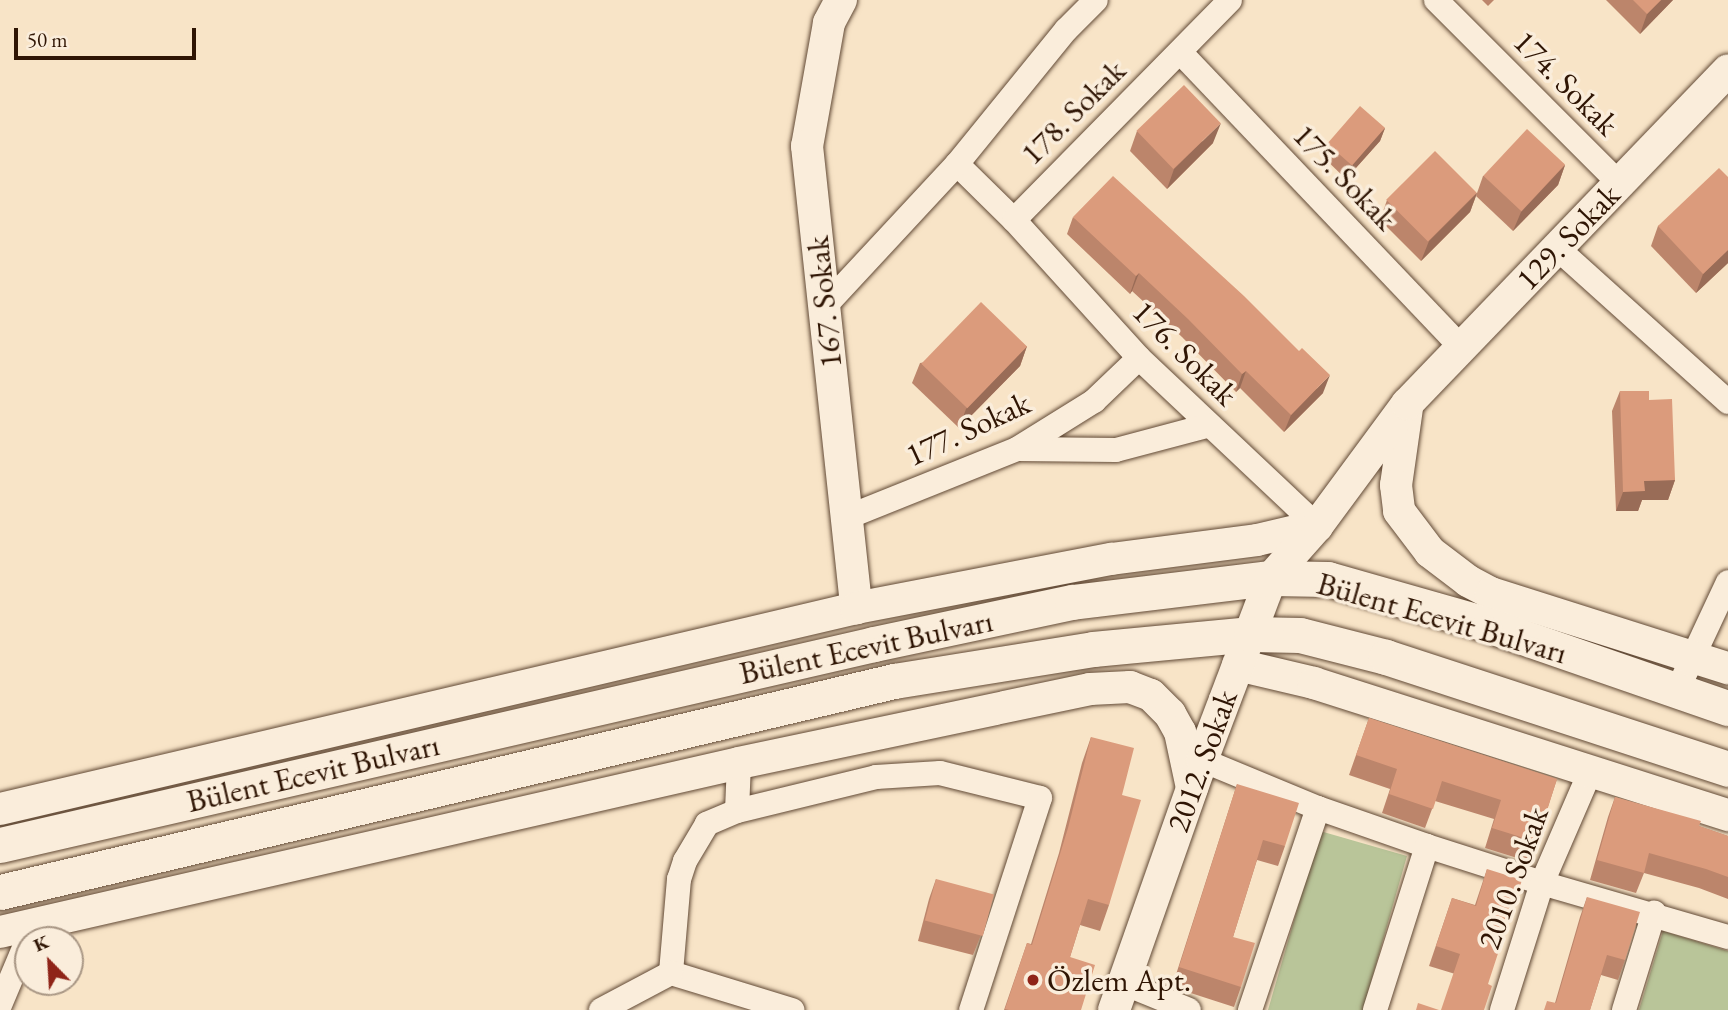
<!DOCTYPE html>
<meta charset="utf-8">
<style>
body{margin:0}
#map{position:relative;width:1728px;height:1010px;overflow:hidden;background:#f8e4c7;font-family:"EB Garamond",serif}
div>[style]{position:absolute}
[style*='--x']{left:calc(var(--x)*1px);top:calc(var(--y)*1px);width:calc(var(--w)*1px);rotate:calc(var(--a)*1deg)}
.green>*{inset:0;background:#b9c599}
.roads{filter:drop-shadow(0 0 2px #614935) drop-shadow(0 0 2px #614935)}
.minor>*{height:24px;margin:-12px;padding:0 12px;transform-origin:12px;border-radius:12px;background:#faeddb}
.tertiary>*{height:32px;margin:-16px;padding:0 16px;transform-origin:16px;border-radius:16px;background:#faeddb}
.secondary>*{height:35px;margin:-17.5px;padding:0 17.5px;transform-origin:17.5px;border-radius:17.5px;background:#faeddb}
.wall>*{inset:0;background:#bc856b}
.shaded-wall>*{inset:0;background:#996c57}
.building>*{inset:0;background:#db9b7c;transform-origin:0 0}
.dots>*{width:19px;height:19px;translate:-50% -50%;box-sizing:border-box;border:4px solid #faeddb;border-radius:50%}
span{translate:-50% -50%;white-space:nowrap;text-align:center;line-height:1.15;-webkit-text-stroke:7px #faeddb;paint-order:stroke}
.street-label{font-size:32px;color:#2f1504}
.poi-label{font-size:32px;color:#2f1504}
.left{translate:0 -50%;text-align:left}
.north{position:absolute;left:14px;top:926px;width:70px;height:70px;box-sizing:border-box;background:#faeddb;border:2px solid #a99785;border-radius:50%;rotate:336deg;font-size:19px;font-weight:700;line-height:28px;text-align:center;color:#2f1504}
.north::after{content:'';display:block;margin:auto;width:24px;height:32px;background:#8f2418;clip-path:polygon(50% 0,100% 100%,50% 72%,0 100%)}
.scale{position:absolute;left:14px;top:28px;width:182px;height:32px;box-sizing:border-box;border:4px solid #2f1504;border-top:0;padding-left:9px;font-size:21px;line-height:24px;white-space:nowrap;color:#2f1504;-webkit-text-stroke:5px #faeddb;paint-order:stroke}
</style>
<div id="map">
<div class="green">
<i style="clip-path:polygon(1320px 831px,1407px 856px,1363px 1010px,1268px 1010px)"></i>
<i style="clip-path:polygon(1663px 931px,1728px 951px,1728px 1010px,1639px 1010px)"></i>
</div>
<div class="roads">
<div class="minor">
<i style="--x:1436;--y:0;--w:259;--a:45"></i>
<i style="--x:1180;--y:52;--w:409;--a:46.4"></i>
<i style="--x:957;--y:164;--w:80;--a:44.5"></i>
<i style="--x:1014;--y:220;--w:186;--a:47.8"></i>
<i style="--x:1139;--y:358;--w:245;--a:43.3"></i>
<i style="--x:1014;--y:220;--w:308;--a:-45.5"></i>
<i style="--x:1557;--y:248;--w:230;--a:42"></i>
<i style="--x:825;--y:306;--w:194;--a:-47.1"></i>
<i style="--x:957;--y:164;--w:173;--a:-50.9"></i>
<i style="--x:1066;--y:30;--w:42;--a:-45"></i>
<i style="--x:1018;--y:449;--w:98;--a:0.6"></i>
<i style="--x:1116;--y:450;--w:97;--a:-14.9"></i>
<i style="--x:848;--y:517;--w:182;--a:-21.9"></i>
<i style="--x:1017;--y:449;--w:91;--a:-31.9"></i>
<i style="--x:1094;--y:401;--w:62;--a:-43.7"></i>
<i style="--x:1677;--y:691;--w:120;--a:-64.9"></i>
<i style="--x:1202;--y:760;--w:126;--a:22.5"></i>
<i style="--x:1318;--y:808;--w:115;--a:19.2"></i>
<i style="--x:1427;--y:846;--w:121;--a:17.8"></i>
<i style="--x:1542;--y:883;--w:194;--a:16.2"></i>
<i style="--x:739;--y:763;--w:48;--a:92.4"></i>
<i style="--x:737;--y:811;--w:33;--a:157"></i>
<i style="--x:707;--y:824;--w:43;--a:120.7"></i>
<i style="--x:685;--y:861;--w:19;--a:108"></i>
<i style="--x:679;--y:879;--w:94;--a:94.9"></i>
<i style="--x:671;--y:973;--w:127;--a:17"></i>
<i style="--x:737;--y:811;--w:143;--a:-13.7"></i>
<i style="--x:876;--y:777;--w:64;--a:-3.6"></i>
<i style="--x:940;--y:773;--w:103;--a:14"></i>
<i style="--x:1040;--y:798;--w:223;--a:108"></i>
<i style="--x:1123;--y:983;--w:71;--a:22.2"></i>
<i style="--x:0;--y:1005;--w:88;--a:-67.2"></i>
<i style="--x:601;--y:1010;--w:79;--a:-27.9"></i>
<i style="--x:1250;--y:1010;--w:213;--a:-71.4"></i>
<i style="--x:1375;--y:1010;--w:172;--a:-72.4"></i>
<i style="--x:1502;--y:1010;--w:133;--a:-72.5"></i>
<i style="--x:1542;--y:883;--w:123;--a:-66.6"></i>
<i style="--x:1624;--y:1010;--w:102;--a:-72.8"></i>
</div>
<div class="tertiary">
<i style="--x:841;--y:0;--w:26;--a:118"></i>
<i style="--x:829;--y:23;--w:125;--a:100.1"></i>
<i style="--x:807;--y:146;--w:465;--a:83.9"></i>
<i style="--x:1407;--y:408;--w:78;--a:98.1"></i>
<i style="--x:1396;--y:485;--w:26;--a:83"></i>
<i style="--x:1399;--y:511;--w:51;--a:52.9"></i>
<i style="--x:1430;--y:552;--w:48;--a:37.3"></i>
<i style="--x:1468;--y:581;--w:26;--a:28"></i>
<i style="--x:1491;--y:593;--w:249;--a:17.6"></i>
<i style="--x:1238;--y:665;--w:78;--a:13.3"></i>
<i style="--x:1314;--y:683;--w:435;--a:17.7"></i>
<i style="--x:0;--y:809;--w:879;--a:-13.21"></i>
<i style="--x:856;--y:608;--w:260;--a:-10.9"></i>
<i style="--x:1111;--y:559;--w:147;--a:-7.4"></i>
<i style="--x:1257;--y:540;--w:62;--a:-13.1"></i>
<i style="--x:0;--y:932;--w:758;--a:-12.88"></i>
<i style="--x:739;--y:763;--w:359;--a:-11.9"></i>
<i style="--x:1090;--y:689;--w:40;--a:-2.9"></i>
<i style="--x:1130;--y:687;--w:22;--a:21"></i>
<i style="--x:1151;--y:695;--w:27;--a:45"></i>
<i style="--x:1170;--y:714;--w:21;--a:61"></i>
<i style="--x:1180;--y:732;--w:57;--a:77.9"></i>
<i style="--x:1114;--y:1010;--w:265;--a:-70.6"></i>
<i style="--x:1202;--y:760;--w:195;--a:-69.2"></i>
<i style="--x:1271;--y:578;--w:69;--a:-48.5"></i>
<i style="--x:1317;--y:526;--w:152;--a:-53.6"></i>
<i style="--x:1407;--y:404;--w:463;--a:-46.1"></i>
</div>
<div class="secondary">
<i style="--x:0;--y:845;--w:897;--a:-12.95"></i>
<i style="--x:874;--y:644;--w:202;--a:-12"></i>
<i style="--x:1072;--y:602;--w:200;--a:-6.9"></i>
<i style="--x:1271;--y:578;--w:57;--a:1"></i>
<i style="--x:1328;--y:579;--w:157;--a:15.9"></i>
<i style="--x:1479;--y:622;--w:263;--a:19.1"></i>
<i style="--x:0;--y:892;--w:919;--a:-13.28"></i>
<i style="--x:894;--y:681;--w:202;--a:-9.1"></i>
<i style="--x:1093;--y:649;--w:159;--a:-5.4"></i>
<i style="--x:1251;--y:634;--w:49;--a:1.2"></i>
<i style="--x:1300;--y:635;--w:89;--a:14.3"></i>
<i style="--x:1386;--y:657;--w:360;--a:18.1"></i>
</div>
</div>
<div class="wall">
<i style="clip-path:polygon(1482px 0,1494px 0,1488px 6px)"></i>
<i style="clip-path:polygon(1606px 0,1673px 0,1640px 34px)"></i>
<i style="clip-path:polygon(1385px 128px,1380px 141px,1346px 179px,1322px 156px,1327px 143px)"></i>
<i style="clip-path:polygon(1137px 131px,1213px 143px,1167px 189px,1130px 151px)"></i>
<i style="clip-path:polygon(1565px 165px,1558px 185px,1513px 231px,1476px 196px,1483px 176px)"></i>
<i style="clip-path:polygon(1728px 177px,1728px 263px,1696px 293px,1651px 246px,1658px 226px)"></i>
<i style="clip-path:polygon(1477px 193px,1470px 212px,1421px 261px,1380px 220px,1387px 200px)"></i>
<i style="clip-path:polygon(1073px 217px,1323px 393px,1284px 432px,1240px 388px,1236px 392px,1182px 337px,1132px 291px,1130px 294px,1067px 234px)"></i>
<i style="clip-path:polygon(1027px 346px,1020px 366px,959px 428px,912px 383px,920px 363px)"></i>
<i style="clip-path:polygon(1620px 391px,1649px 400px,1675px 480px,1668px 500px,1642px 500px,1638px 511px,1616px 511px,1612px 411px)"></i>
<i style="clip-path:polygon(1369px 718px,1557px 779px,1530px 862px,1485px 848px,1494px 819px,1435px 801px,1425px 828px,1382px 813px,1390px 789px,1349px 775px)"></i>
<i style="clip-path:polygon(1091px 737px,1122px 795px,1109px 905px,1100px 931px,1080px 925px,1070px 957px,1081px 1010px,1004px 1010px,1027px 943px,1031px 944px,1059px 853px,1082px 763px)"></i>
<i style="clip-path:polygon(1237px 784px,1285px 846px,1278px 866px,1257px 860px,1233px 937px,1241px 987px,1234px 1007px,1172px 987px)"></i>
<i style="clip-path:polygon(1615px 797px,1728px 836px,1728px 899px,1699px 888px,1644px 873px,1636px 893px,1590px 880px,1608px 817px)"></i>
<i style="clip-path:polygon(1487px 869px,1488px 984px,1429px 966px,1452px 898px,1475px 905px)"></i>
<i style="clip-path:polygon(936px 879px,981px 935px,973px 955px,918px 941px,929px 899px)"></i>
<i style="clip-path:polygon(1587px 897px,1625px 960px,1618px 980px,1601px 975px,1590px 1010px,1555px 1003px,1580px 917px)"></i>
</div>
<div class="shaded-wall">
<i style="clip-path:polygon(1661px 0,1673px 0,1640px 34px,1647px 14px)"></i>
<i style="clip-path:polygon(1221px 123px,1213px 143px,1167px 189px,1174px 169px)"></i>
<i style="clip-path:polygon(1385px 128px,1380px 141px,1346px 179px,1351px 165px)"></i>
<i style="clip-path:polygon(1565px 165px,1558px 185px,1513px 231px,1521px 212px)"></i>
<i style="clip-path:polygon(1477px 193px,1470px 212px,1421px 261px,1429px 241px)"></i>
<i style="clip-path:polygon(1728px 250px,1728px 263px,1696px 293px,1703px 274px)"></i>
<i style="clip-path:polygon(1139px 273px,1132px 291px,1130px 294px,1136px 276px)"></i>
<i style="clip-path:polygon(1027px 346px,1020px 366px,959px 428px,966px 409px)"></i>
<i style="clip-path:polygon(1246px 371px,1240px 388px,1236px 392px,1242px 374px)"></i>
<i style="clip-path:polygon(1330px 375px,1323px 393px,1284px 432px,1291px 415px)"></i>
<i style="clip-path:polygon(1675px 480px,1668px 500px,1642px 500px,1638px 511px,1616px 511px,1623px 492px,1644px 481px)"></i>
</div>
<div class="building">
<i style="clip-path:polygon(1633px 0,1661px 0,1647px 14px)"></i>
<i style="left:1184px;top:85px;width:53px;height:66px;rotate:46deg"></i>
<i style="left:1360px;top:106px;width:33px;height:50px;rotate:41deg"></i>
<i style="left:1527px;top:129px;width:52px;height:64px;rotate:43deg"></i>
<i style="left:1435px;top:151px;width:59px;height:69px;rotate:45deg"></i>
<i style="clip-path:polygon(1719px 168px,1728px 177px,1728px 250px,1703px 274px,1658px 226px)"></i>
<i style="clip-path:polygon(1113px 176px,1244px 296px,1299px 351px,1302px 348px,1330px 375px,1291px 415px,1246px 371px,1242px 374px,1188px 319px,1139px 273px,1136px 276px,1073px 217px)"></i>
<i style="left:981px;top:302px;width:64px;height:86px;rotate:44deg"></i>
<i style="clip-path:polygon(1620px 391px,1649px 391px,1649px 400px,1672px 399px,1675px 480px,1644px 481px,1645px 491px,1623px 492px)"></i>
<i style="clip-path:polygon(1369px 718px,1557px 779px,1537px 842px,1492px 828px,1501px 800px,1442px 781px,1433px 809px,1389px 794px,1397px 769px,1356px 755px)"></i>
<i style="clip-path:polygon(1091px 737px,1134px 748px,1122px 795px,1141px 800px,1109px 905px,1088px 899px,1070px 957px,1095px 965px,1081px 1010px,1009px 1010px,1005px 1009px,1027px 943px,1032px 945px,1068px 828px)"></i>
<i style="clip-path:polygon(1237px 784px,1299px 803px,1285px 846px,1263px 840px,1233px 937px,1255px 943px,1241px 987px,1179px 967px)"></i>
<i style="clip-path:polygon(1615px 797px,1701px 821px,1699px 826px,1728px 836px,1728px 877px,1706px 869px,1649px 853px,1644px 873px,1597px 860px)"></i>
<i style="clip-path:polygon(1487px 869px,1522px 880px,1488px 984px,1492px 986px,1484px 1010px,1441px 1010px,1460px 954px,1436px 946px,1452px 898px,1476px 906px)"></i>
<i style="left:936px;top:879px;width:60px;height:43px;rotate:15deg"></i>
<i style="clip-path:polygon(1587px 897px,1640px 912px,1625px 960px,1607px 955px,1590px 1010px,1544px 1010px,1547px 1001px,1556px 1003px)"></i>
<i style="clip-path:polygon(1418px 1003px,1439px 1010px,1416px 1010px)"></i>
</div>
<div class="dots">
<i style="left:1033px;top:980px;background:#8f2418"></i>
</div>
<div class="street-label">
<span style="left:1566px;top:83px;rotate:45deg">174. Sokak</span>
<span style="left:1073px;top:112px;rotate:-45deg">178. Sokak</span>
<span style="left:1345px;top:177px;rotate:46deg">175. Sokak</span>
<span style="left:1568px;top:237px;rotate:-46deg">129. Sokak</span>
<span style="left:824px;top:302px;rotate:-96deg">167. Sokak</span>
<span style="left:1185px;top:353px;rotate:45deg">176. Sokak</span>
<span style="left:968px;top:429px;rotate:-25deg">177. Sokak</span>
<span style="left:1442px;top:618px;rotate:16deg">Bülent Ecevit Bulvarı</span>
<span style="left:866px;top:647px;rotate:-12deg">Bülent Ecevit Bulvarı</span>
<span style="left:1202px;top:761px;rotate:-70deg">2012. Sokak</span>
<span style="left:313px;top:773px;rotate:-13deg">Bülent Ecevit Bulvarı</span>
<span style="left:1513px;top:878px;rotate:-70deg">2010. Sokak</span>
</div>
<div class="poi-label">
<span class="left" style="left:1047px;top:980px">Özlem Apt.</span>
</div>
<div class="north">K</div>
<div class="scale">50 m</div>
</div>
